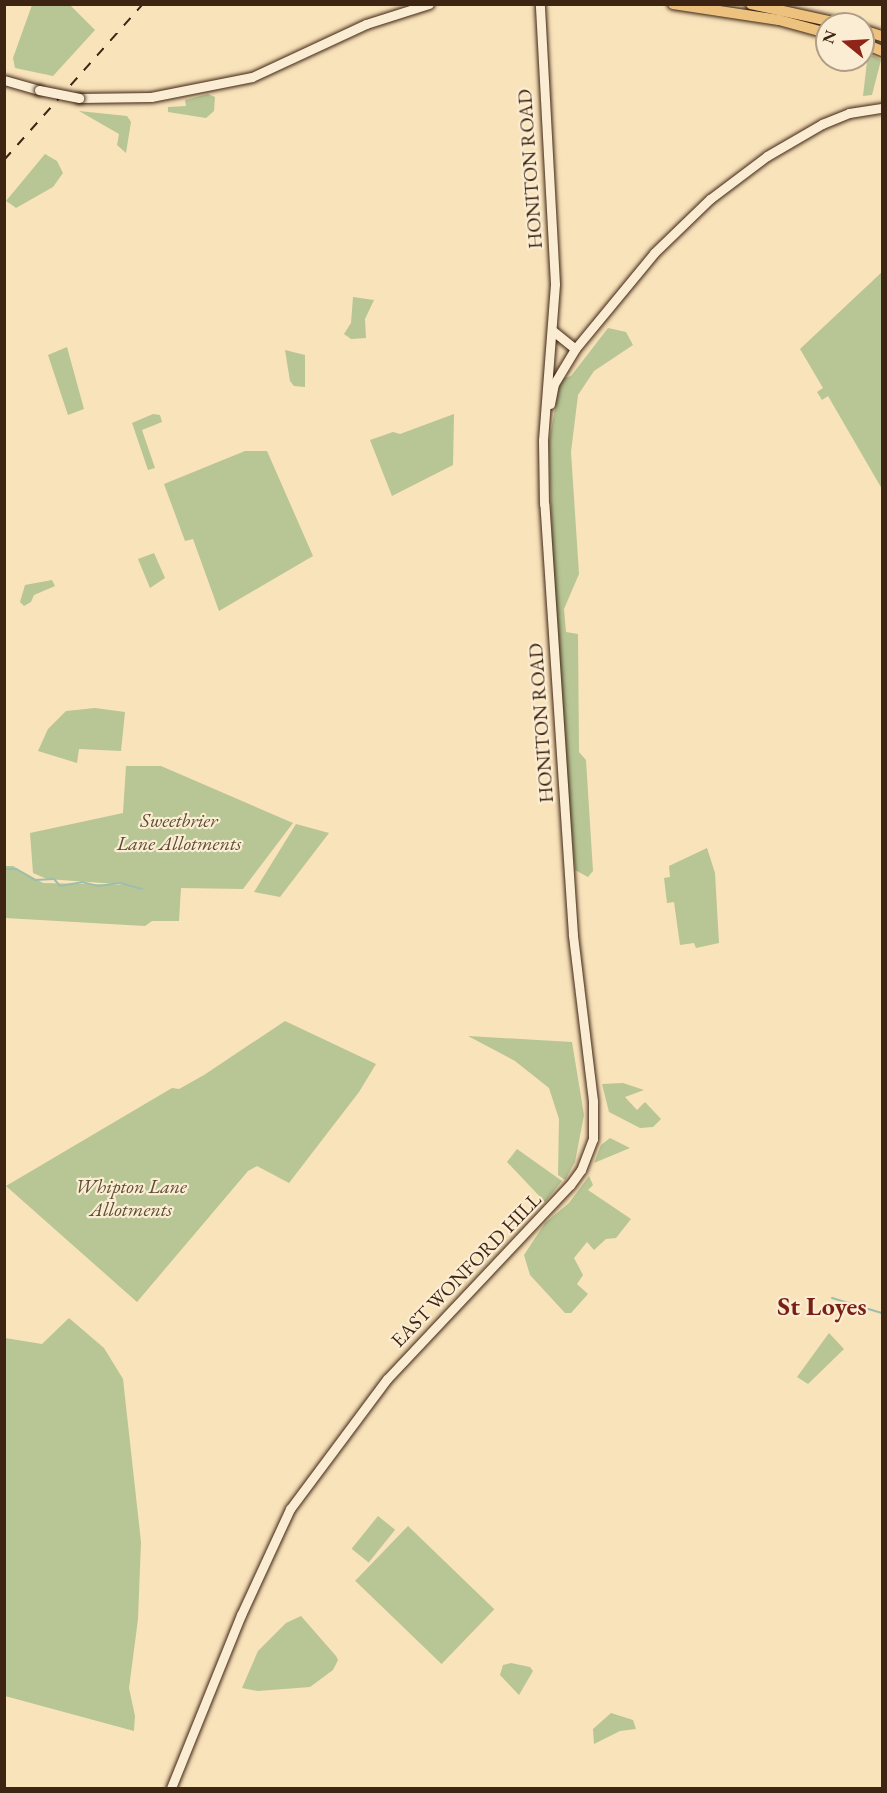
<!DOCTYPE html>
<style>
body{margin:0}
#map{position:relative;width:887px;height:1793px;overflow:hidden;background:#f9e3bb;font-family:"EB Garamond",serif}
div>[style]{position:absolute}
[style*='--x']{left:calc(var(--x)*1px);top:calc(var(--y)*1px);width:calc(var(--w)*1px);rotate:calc(var(--a)*1deg)}
.green>*{inset:0;background:#b8c594;transform-origin:0 0}
.stream>*{height:2px;margin:-1px;padding:0 1px;transform-origin:1px;border-radius:1px;background:#9ebead}
.roads{filter:drop-shadow(0 0 2px #3e2413) drop-shadow(0 0 2px #3e2413)}
.secondary>*{height:9px;margin:-4.5px;padding:0 4.5px;transform-origin:4.5px;border-radius:4.5px;background:#fbedd3}
.primary>*{height:10px;margin:-5px;padding:0 5px;transform-origin:5px;border-radius:5px;background:#ecc27e}
.rail>*{height:2px;margin-top:-1px;transform-origin:0;background:repeating-linear-gradient(90deg,#3e2413 0 10px,transparent 0 20px)}
.bridges{filter:drop-shadow(0 0 2px #3e2413) drop-shadow(0 0 2px #3e2413)}
.secondary-bridge>*{height:9px;margin:-4.5px;padding:0 4.5px;transform-origin:4.5px;border-radius:4.5px;background:#fbedd3}
span{translate:-50% -50%;white-space:nowrap;text-align:center;line-height:1.15;-webkit-text-stroke:4.5px #fbedd3;paint-order:stroke}
.street-label{font-size:20px;color:#3e2413}
.park-label{font-size:20px;color:#5c4c33;font-style:italic}
.district-label{font-size:26px;color:#7a1f14;font-weight:700}
.frame{position:absolute;inset:0;border:6px solid #3e2413;pointer-events:none}
.north{position:absolute;left:815px;top:12px;width:60px;height:60px;box-sizing:border-box;background:#fbedd3;border:2px solid #af9d86;border-radius:50%;rotate:288deg;font-size:16px;font-weight:700;line-height:24px;text-align:center;color:#3e2413}
.north::after{content:'';display:block;margin:auto;width:21px;height:27px;background:#8f2418;clip-path:polygon(50% 0,100% 100%,50% 72%,0 100%)}
</style>
<div id="map">
<div class="green">
<i style="clip-path:polygon(32px 5px,70px 5px,95px 30px,53px 76px,15px 68px,13px 58px)"></i>
<i style="clip-path:polygon(868px 53px,881px 60px,872px 95px,863px 96px)"></i>
<i style="clip-path:polygon(208px 94px,215px 97px,214px 111px,206px 118px,168px 112px,168px 107px,186px 106px,185px 100px)"></i>
<i style="clip-path:polygon(79px 111px,127px 116px,131px 122px,126px 153px,117px 145px,119px 134px)"></i>
<i style="clip-path:polygon(45px 154px,57px 161px,63px 173px,53px 187px,16px 208px,12px 205px,6px 201px)"></i>
<i style="clip-path:polygon(882px 272px,882px 489px,828px 396px,822px 400px,817px 392px,823px 388px,800px 349px)"></i>
<i style="clip-path:polygon(353px 297px,374px 300px,365px 319px,366px 338px,351px 339px,344px 334px,351px 323px)"></i>
<i style="clip-path:polygon(608px 328px,626px 332px,633px 345px,594px 371px,578px 395px,571px 452px,579px 574px,564px 609px,566px 632px,578px 634px,579px 752px,586px 760px,593px 871px,588px 877px,575px 870px,555px 639px,549px 443px,559px 385px,564px 378px,571px 376px)"></i>
<i style="clip-path:polygon(67px 347px,84px 409px,68px 415px,48px 355px)"></i>
<i style="clip-path:polygon(285px 350px,305px 355px,305px 387px,294px 386px,290px 381px)"></i>
<i style="clip-path:polygon(153px 414px,160px 415px,162px 422px,142px 430px,155px 468px,148px 470px,132px 423px)"></i>
<i style="clip-path:polygon(454px 414px,453px 465px,392px 496px,370px 440px,393px 432px,400px 434px)"></i>
<i style="clip-path:polygon(245px 451px,267px 451px,313px 556px,219px 611px,193px 539px,185px 541px,164px 484px)"></i>
<i style="clip-path:polygon(154px 553px,165px 578px,150px 588px,138px 559px)"></i>
<i style="clip-path:polygon(52px 580px,55px 586px,34px 595px,31px 602px,24px 606px,20px 602px,25px 585px)"></i>
<i style="clip-path:polygon(95px 708px,125px 712px,121px 751px,79px 749px,77px 763px,38px 751px,48px 729px,66px 711px)"></i>
<i style="clip-path:polygon(126px 766px,161px 766px,293px 823px,243px 889px,181px 888px,179px 921px,152px 921px,145px 926px,5px 918px,5px 866px,13px 866px,43px 883px,131px 885px,47px 879px,33px 873px,30px 833px,123px 813px)"></i>
<i style="clip-path:polygon(296px 824px,329px 833px,280px 897px,254px 892px)"></i>
<i style="clip-path:polygon(707px 848px,715px 873px,719px 943px,696px 948px,694px 943px,680px 945px,674px 902px,667px 903px,664px 878px,670px 877px,669px 866px)"></i>
<i style="clip-path:polygon(285px 1021px,376px 1064px,359px 1092px,289px 1183px,257px 1166px,248px 1171px,137px 1302px,6px 1186px,172px 1088px,179px 1089px,204px 1075px)"></i>
<i style="clip-path:polygon(468px 1036px,572px 1042px,584px 1115px,575px 1162px,565px 1180px,558px 1175px,559px 1119px,549px 1088px,515px 1061px)"></i>
<i style="clip-path:polygon(623px 1083px,644px 1090px,625px 1097px,637px 1110px,645px 1102px,661px 1119px,653px 1127px,640px 1128px,609px 1112px,602px 1084px)"></i>
<i style="clip-path:polygon(610px 1138px,630px 1148px,594px 1163px,601px 1145px)"></i>
<i style="clip-path:polygon(517px 1149px,562px 1181px,545px 1202px,507px 1162px)"></i>
<i style="clip-path:polygon(589px 1176px,593px 1185px,588px 1190px,631px 1219px,616px 1238px,606px 1239px,594px 1250px,587px 1242px,574px 1258px,583px 1275px,577px 1284px,588px 1294px,571px 1313px,565px 1313px,530px 1275px,524px 1255px,545px 1223px,569px 1203px)"></i>
<i style="clip-path:polygon(69px 1318px,104px 1348px,123px 1379px,141px 1542px,138px 1619px,129px 1688px,135px 1716px,134px 1731px,5px 1696px,5px 1338px,42px 1344px)"></i>
<i style="clip-path:polygon(829px 1333px,844px 1349px,808px 1384px,797px 1377px)"></i>
<i style="left:378px;top:1516px;width:22px;height:42px;rotate:39deg"></i>
<i style="left:408px;top:1526px;width:120px;height:76px;rotate:44deg"></i>
<i style="clip-path:polygon(301px 1616px,336px 1656px,338px 1660px,333px 1670px,310px 1687px,258px 1691px,242px 1688px,258px 1651px,286px 1623px)"></i>
<i style="clip-path:polygon(511px 1663px,530px 1667px,533px 1671px,519px 1695px,500px 1675px,503px 1665px)"></i>
<i style="clip-path:polygon(611px 1713px,633px 1720px,636px 1729px,620px 1731px,594px 1744px,593px 1729px)"></i>
</div>
<div class="stream">
<i style="--x:4;--y:869;--w:12;--a:0"></i>
<i style="--x:16;--y:869;--w:22;--a:30"></i>
<i style="--x:35;--y:880;--w:19;--a:-3"></i>
<i style="--x:54;--y:879;--w:9;--a:49"></i>
<i style="--x:60;--y:886;--w:22;--a:-10"></i>
<i style="--x:82;--y:882;--w:16;--a:14"></i>
<i style="--x:98;--y:886;--w:22;--a:-8"></i>
<i style="--x:120;--y:883;--w:23;--a:15"></i>
<i style="--x:832;--y:1298;--w:52;--a:16.7"></i>
</div>
<div class="roads">
<div class="secondary">
<i style="--x:4;--y:80;--w:36;--a:16"></i>
<i style="--x:79;--y:98;--w:72;--a:-0.8"></i>
<i style="--x:151;--y:97;--w:103;--a:-11.2"></i>
<i style="--x:252;--y:77;--w:126;--a:-24.9"></i>
<i style="--x:366;--y:24;--w:66;--a:-17.6"></i>
<i style="--x:553;--y:331;--w:28;--a:39"></i>
<i style="--x:550;--y:404;--w:20;--a:-79"></i>
<i style="--x:554;--y:384;--w:41;--a:-59"></i>
<i style="--x:575;--y:349;--w:124;--a:-50.5"></i>
<i style="--x:654;--y:253;--w:78;--a:-44"></i>
<i style="--x:710;--y:199;--w:71;--a:-37"></i>
<i style="--x:767;--y:156;--w:64;--a:-30.2"></i>
<i style="--x:822;--y:124;--w:29;--a:-22"></i>
<i style="--x:849;--y:113;--w:33;--a:-9"></i>
<i style="--x:171;--y:1788;--w:187;--a:-68"></i>
<i style="--x:241;--y:1615;--w:117;--a:-65.2"></i>
<i style="--x:290;--y:1509;--w:162;--a:-53.3"></i>
<i style="--x:387;--y:1379;--w:267;--a:-46.7"></i>
<i style="--x:570;--y:1185;--w:19;--a:-54"></i>
<i style="--x:581;--y:1170;--w:33;--a:-69"></i>
<i style="--x:593;--y:1139;--w:38;--a:-90"></i>
<i style="--x:593;--y:1101;--w:167;--a:-96.9"></i>
<i style="--x:573;--y:935;--w:432;--a:-93.8"></i>
<i style="--x:544;--y:504;--w:64;--a:-90.9"></i>
<i style="--x:543;--y:440;--w:156;--a:-85.6"></i>
<i style="--x:555;--y:284;--w:280;--a:-93.1"></i>
</div>
<div class="primary">
<i style="--x:673;--y:4;--w:107;--a:8.6"></i>
<i style="--x:779;--y:20;--w:50;--a:15.2"></i>
<i style="--x:751;--y:4;--w:93;--a:12.4"></i>
<i style="--x:863;--y:30;--w:20;--a:18"></i>
<i style="--x:863;--y:43;--w:21;--a:23"></i>
</div>
</div>
<div class="rail">
<i style="--x:4;--y:160;--w:209;--a:-48.3"></i>
</div>
<div class="bridges">
<div class="secondary-bridge">
<i style="--x:39;--y:90;--w:41;--a:11.3"></i>
</div>
</div>
<div class="street-label">
<span style="left:530px;top:169px;rotate:-94deg">HONITON ROAD</span>
<span style="left:541px;top:723px;rotate:-94deg">HONITON ROAD</span>
<span style="left:466px;top:1270px;rotate:-46deg">EAST WONFORD HILL</span>
</div>
<div class="park-label">
<span style="left:179px;top:832px">Sweetbrier<br>Lane Allotments</span>
<span style="left:131px;top:1198px">Whipton Lane<br>Allotments</span>
</div>
<div class="district-label">
<span style="left:822px;top:1307px">St Loyes</span>
</div>
<div class="frame"></div>
<div class="north">N</div>
</div>
